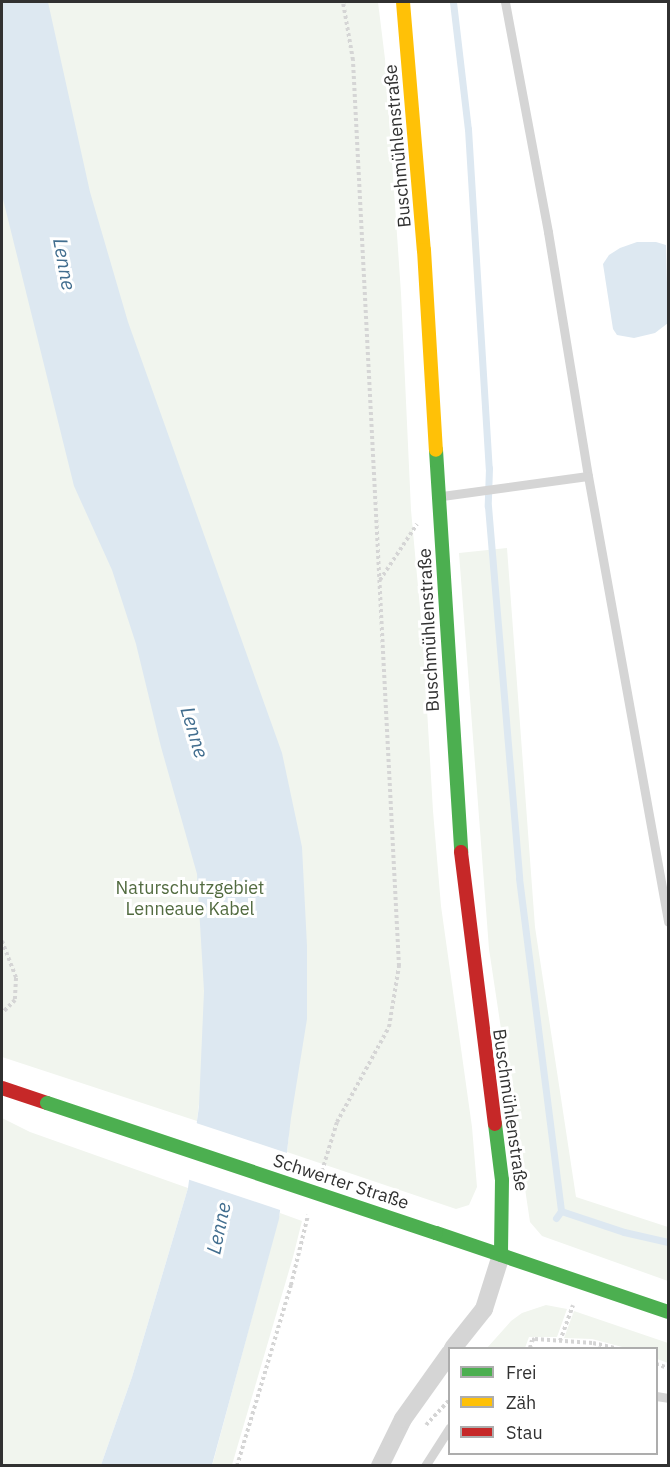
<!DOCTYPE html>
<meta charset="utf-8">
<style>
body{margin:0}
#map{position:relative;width:670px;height:1467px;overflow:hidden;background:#fff;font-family:"IBM Plex Sans",sans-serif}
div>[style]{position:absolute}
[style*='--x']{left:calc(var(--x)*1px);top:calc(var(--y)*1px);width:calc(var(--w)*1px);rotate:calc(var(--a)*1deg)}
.green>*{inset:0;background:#f1f5ee}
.water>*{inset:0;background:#dde8f1}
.pier>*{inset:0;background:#fff}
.stream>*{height:7px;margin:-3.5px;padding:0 3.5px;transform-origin:3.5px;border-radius:3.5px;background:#dde8f1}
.path>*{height:4px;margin-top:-2px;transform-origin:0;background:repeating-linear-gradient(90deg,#d5d5d5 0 3px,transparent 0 6px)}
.lane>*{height:9px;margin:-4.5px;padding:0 4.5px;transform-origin:4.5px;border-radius:4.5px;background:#d5d5d5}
.street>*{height:18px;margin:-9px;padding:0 9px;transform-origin:9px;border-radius:9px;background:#d5d5d5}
.fast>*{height:14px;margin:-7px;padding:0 7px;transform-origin:7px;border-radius:7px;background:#4caf50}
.slow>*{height:14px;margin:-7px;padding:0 7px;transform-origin:7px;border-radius:7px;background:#ffc107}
.jam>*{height:14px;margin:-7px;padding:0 7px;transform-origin:7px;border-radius:7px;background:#c62828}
.fast-bridge>*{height:14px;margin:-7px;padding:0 7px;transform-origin:7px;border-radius:7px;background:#4caf50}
span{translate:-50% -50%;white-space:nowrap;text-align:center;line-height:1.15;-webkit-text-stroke:6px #fff;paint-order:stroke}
.street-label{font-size:18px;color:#313131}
.park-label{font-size:18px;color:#526b40}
.water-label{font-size:20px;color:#426e8f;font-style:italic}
.frame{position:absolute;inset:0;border:3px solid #313131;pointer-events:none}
.legend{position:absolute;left:448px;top:1347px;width:210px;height:108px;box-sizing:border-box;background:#fff;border:2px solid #adadad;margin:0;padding:8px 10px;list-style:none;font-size:18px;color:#313131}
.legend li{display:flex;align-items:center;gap:12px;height:30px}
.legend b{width:30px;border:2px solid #adadad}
</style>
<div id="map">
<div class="green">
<i style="clip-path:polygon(2px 2px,378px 2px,385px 59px,401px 293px,411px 510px,423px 641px,433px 811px,441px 906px,472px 1127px,477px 1187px,469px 1205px,456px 1209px,287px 1152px,289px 1134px,199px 1104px,197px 1121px,2px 1057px)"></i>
<i style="clip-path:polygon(507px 548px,535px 927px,576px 1197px,668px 1227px,668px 1281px,542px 1236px,530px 1222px,489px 949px,459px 553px)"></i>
<i style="clip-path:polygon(2px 1118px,30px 1132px,188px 1188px,132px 1377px,101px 1465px,2px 1466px)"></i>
<i style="clip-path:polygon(280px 1213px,302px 1221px,293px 1257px,232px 1465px,212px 1466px)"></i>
<i style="clip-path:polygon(546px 1305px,567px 1309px,557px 1337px,529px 1337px,525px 1348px,487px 1348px,511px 1321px,522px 1313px)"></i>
<i style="clip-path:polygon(574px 1311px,668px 1343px,668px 1363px,657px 1359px,656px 1348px,626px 1348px,592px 1339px,564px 1338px)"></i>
</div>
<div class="water">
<i style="clip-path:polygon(2px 2px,48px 2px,90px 192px,128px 322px,282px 753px,302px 847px,307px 946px,307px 1019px,291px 1118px,279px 1219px,212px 1465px,101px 1465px,132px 1377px,188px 1188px,199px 1106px,204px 991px,197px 874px,161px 747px,136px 644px,112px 570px,74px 486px,2px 195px)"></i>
<i style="clip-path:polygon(637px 242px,656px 242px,666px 245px,668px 323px,655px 333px,634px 338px,617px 335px,613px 329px,603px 264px,609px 255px,620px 248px)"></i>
</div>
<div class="pier">
<i style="clip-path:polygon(193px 1122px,290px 1154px,283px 1211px,187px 1179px)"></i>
</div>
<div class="stream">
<i style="--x:453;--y:2;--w:128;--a:83.3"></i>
<i style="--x:468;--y:129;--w:340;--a:86.5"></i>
<i style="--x:489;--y:468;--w:38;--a:92"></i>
<i style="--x:488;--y:506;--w:373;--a:85.2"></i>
<i style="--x:519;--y:878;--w:336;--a:82.8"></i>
<i style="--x:556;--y:1218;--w:9;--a:-54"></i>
<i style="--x:561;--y:1211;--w:66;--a:18.4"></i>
<i style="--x:624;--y:1232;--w:45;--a:12.8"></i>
</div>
<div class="path">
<i style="--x:380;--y:580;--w:67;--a:-56.5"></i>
<i style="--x:2;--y:941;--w:40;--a:69"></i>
<i style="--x:16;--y:978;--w:22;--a:93"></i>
<i style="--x:15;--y:1000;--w:18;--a:135"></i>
<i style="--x:322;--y:1171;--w:51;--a:-73"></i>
<i style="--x:337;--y:1122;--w:108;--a:-61.3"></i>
<i style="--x:389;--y:1027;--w:62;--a:-80.7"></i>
<i style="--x:399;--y:966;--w:907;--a:-92.91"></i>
<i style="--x:353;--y:60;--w:59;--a:-99.8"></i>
<i style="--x:560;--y:1341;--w:38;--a:-70"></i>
<i style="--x:530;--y:1348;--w:8;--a:-76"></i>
<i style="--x:532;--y:1340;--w:3;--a:-18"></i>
<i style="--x:535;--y:1339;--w:58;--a:3.9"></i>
<i style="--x:593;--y:1343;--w:22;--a:13"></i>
<i style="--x:656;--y:1364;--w:13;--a:18"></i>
<i style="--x:426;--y:1425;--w:35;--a:-47"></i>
<i style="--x:237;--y:1466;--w:189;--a:-73.4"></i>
<i style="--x:291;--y:1285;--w:72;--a:-76.3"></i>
</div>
<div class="lane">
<i style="--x:505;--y:2;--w:234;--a:79.4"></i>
<i style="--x:548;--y:232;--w:247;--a:80.7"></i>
<i style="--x:588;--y:476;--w:453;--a:79.8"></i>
<i style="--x:442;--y:496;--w:147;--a:-7.8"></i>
<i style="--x:656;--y:1396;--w:12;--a:9"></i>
<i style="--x:425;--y:1466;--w:46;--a:-57.3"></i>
</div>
<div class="street">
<i style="--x:453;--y:1348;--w:50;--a:-51.5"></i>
<i style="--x:484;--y:1309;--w:57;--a:-72.5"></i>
<i style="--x:380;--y:1466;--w:52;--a:-63.9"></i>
<i style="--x:403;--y:1419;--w:81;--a:-54.5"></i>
</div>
<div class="fast">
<i style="--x:436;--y:450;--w:403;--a:86.4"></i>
<i style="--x:495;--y:1124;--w:56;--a:82.9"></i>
<i style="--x:502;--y:1180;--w:75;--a:90.8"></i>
<i style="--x:436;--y:1233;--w:245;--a:18.8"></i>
</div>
<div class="slow">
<i style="--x:403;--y:2;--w:249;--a:85.2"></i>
<i style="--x:424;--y:250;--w:200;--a:86.6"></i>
</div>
<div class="jam">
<i style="--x:461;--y:852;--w:274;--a:82.9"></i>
<i style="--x:2;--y:1088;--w:47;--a:18.4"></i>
</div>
<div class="fast-bridge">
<i style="--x:47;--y:1103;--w:410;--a:18.5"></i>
</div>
<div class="street-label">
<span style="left:398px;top:146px;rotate:-95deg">Buschmühlenstraße</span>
<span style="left:429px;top:630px;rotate:-93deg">Buschmühlenstraße</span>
<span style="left:510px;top:1110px;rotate:82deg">Buschmühlenstraße</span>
<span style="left:341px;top:1182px;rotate:18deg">Schwerter Straße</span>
</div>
<div class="park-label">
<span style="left:190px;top:899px">Naturschutzgebiet<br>Lenneaue Kabel</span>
</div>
<div class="water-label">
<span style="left:65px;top:264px;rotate:80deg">Lenne</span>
<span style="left:195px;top:732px;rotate:73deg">Lenne</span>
<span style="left:218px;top:1228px;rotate:-78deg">Lenne</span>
</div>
<div class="frame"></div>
<ul class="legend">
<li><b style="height:8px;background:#4caf50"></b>Frei</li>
<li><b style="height:8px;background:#ffc107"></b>Zäh</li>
<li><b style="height:8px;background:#c62828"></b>Stau</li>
</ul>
</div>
